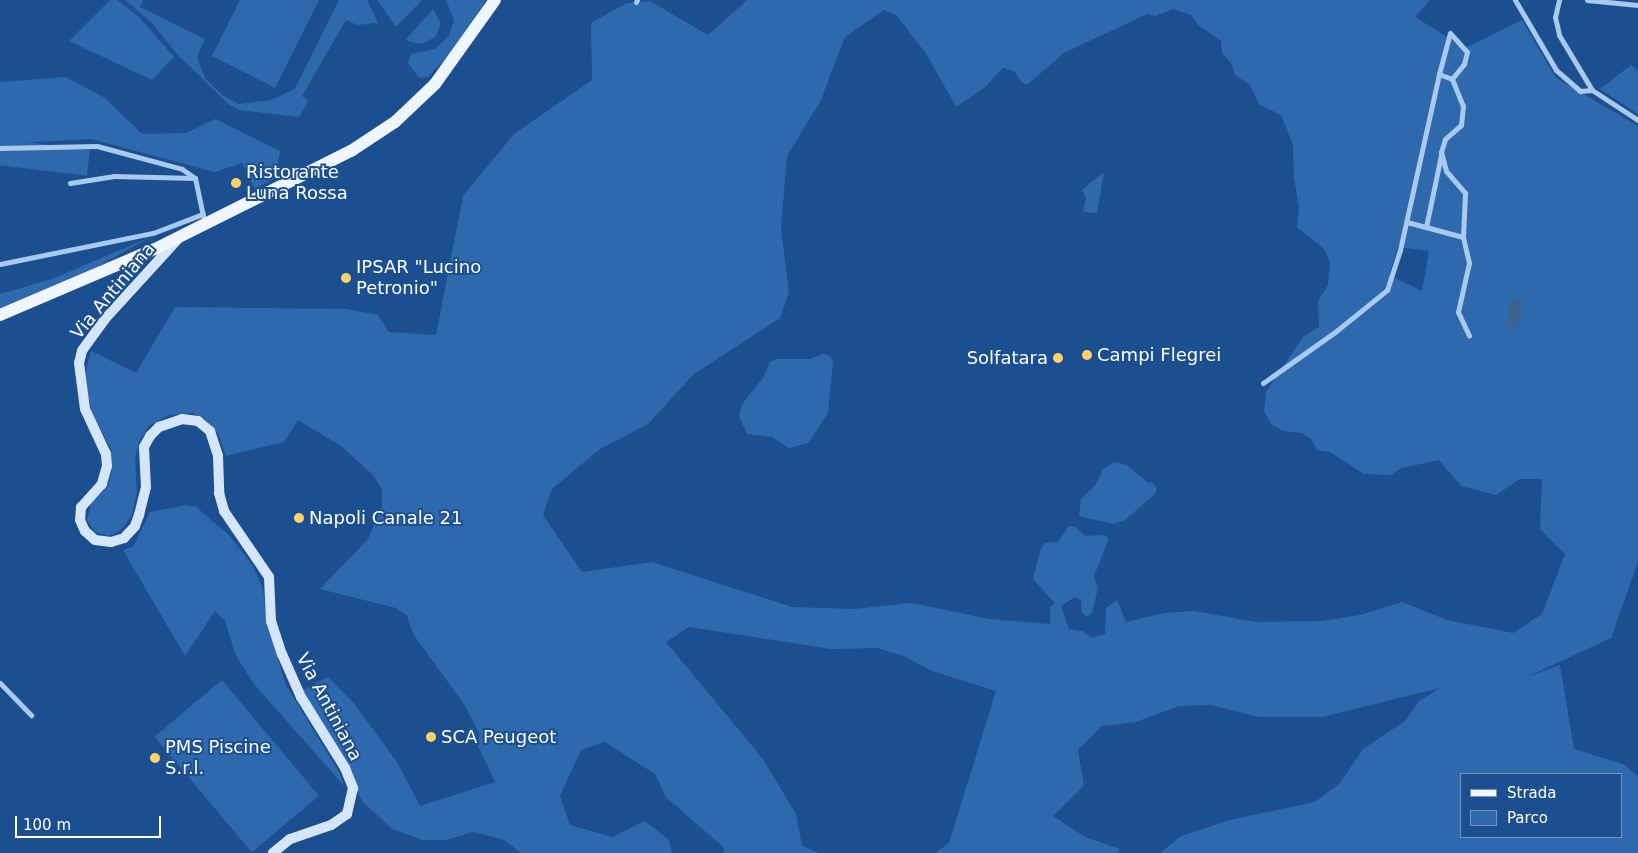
<!DOCTYPE html>
<style>
body{margin:0}
#map{position:relative;width:1638px;height:853px;overflow:hidden;background:#1b4f8f;font-family:"DejaVu Sans",sans-serif}
div>[style]{position:absolute}
[style*='--x']{left:calc(var(--x)*1px);top:calc(var(--y)*1px);width:calc(var(--w)*1px);rotate:calc(var(--a)*1deg)}
.green>*{inset:0;background:#2e69ad;transform-origin:0 0}
.water>*{inset:0;background:#3c6290;transform-origin:0 0}
.street>*{height:5px;margin:-2.5px;padding:0 2.5px;transform-origin:2.5px;border-radius:2.5px;background:#a9c9ee}
.secondary>*{height:10px;margin:-5px;padding:0 5px;transform-origin:5px;border-radius:5px;background:#d6e6fa}
.primary>*{height:12px;margin:-6px;padding:0 6px;transform-origin:6px;border-radius:6px;background:#f0f6ff}
.dots>*{width:14px;height:14px;translate:-50% -50%;box-sizing:border-box;border:2px solid #1b4f8f;border-radius:50%}
span{translate:-50% -50%;white-space:nowrap;text-align:center;line-height:1.15;-webkit-text-stroke:4px #1b4f8f;paint-order:stroke}
.poi-label{font-size:18px;color:#fff}
.left{translate:0 -50%;text-align:left}
.right{translate:-100% -50%;text-align:right}
.street-label{font-size:18px;color:#fff}
.legend{position:absolute;left:1460px;top:773px;width:162px;height:65px;box-sizing:border-box;background:#1b4f8f;border:1px solid #7695bc;margin:0;padding:6px 9px;list-style:none;font-size:15px;color:#fff}
.legend li{display:flex;align-items:center;gap:10px;height:25px}
.legend b{width:25px;border:1px solid #7695bc}
.scale{position:absolute;left:15px;top:816px;width:146px;height:22px;box-sizing:border-box;border:2px solid #fff;border-top:0;padding-left:6px;font-size:15px;line-height:18px;white-space:nowrap;color:#fff;-webkit-text-stroke:4px #1b4f8f;paint-order:stroke}
</style>
<div id="map">
<div class="green">
<i style="clip-path:polygon(110px 0,117px 0,139px 17px,174px 57px,152px 80px,69px 41px)"></i>
<i style="clip-path:polygon(125px 0,143px 0,140px 7px,205px 39px,197px 57px,205px 78px,222px 95px,239px 104px,271px 100px,295px 89px,339px 0,367px 0,378px 23px,357px 25px,346px 20px,302px 96px,308px 101px,299px 117px,239px 110px,228px 104px,178px 55px,151px 22px)"></i>
<i style="clip-path:polygon(240px 0,319px 0,275px 88px,212px 56px)"></i>
<i style="clip-path:polygon(377px 0,422px 0,396px 27px)"></i>
<i style="clip-path:polygon(446px 0,486px 0,452px 52px,428px 77px,419px 78px,408px 63px,411px 54px,435px 49px,448px 37px,454px 21px)"></i>
<i style="clip-path:polygon(evenodd,747px 0,1430px 0,1415px 17px,1465px 48px,1522px 20px,1556px 78px,1638px 126px,1638px 562px,1611px 638px,1527px 677px,1560px 665px,1574px 749px,1623px 764px,1638px 776px,1638px 853px,1160px 853px,1181px 836px,1230px 820px,1315px 802px,1340px 783px,1363px 749px,1405px 721px,1419px 701px,1440px 688px,1322px 717px,1259px 717px,1211px 705px,1179px 706px,1136px 722px,1102px 726px,1078px 750px,1084px 786px,1053px 816px,1085px 837px,1120px 849px,1118px 853px,935px 853px,949px 843px,996px 691px,932px 671px,904px 656px,877px 648px,831px 649px,689px 627px,666px 642px,763px 759px,796px 814px,802px 846px,819px 853px,724px 853px,723px 847px,666px 797px,655px 774px,605px 742px,581px 750px,560px 796px,570px 825px,613px 837px,645px 821px,669px 840px,672px 853px,521px 853px,504px 840px,473px 832px,446px 840px,423px 840px,392px 829px,362px 801px,303px 690px,328px 677px,353px 702px,397px 762px,420px 806px,495px 782px,476px 742px,480px 735px,464px 704px,413px 634px,407px 616px,396px 608px,320px 589px,368px 539px,382px 507px,382px 490px,373px 475px,341px 446px,298px 420px,284px 442px,226px 456px,218px 433px,206px 420px,193px 413px,169px 415px,149px 426px,140px 440px,135px 458px,137px 493px,132px 515px,120px 531px,109px 536px,95px 532px,87px 520px,91px 504px,107px 487px,112px 471px,111px 449px,92px 414px,84px 379px,91px 351px,136px 373px,175px 307px,347px 309px,378px 315px,389px 332px,436px 335px,463px 196px,514px 134px,592px 80px,591px 23px,627px 3px,650px 1px,708px 35px,747px 0,1173px 9px,1191px 15px,1198px 25px,1221px 41px,1222px 53px,1231px 63px,1235px 75px,1250px 85px,1259px 104px,1281px 115px,1293px 145px,1294px 178px,1299px 208px,1297px 227px,1325px 250px,1330px 263px,1328px 285px,1318px 301px,1319px 327px,1303px 337px,1266px 392px,1264px 411px,1271px 424px,1283px 431px,1302px 433px,1311px 439px,1317px 450px,1330px 452px,1364px 474px,1391px 475px,1402px 468px,1439px 460px,1461px 486px,1496px 495px,1520px 479px,1542px 479px,1540px 529px,1565px 554px,1542px 614px,1513px 633px,1447px 620px,1402px 602px,1360px 615px,1323px 621px,1257px 622px,1193px 611px,1164px 613px,1126px 622px,1117px 600px,1106px 608px,1105px 634px,1092px 638px,1082px 631px,1069px 629px,1061px 606px,1075px 597px,1081px 600px,1082px 613px,1087px 617px,1092px 613px,1098px 588px,1094px 576px,1109px 539px,1104px 535px,1085px 536px,1076px 527px,1069px 526px,1058px 542px,1045px 543px,1041px 548px,1033px 579px,1055px 603px,1050px 607px,1050px 624px,989px 619px,912px 603px,853px 609px,792px 607px,652px 562px,582px 572px,543px 515px,552px 489px,600px 449px,648px 424px,694px 374px,780px 318px,789px 293px,781px 228px,787px 156px,820px 102px,845px 37px,884px 10px,897px 16px,927px 55px,956px 107px,984px 88px,1003px 68px,1014px 71px,1022px 83px,1028px 84px,1064px 53px,1147px 14px,1155px 16px,1173px 9px,747px 0,1398px 247px,1429px 251px,1422px 291px,1389px 275px,1398px 247px,747px 0,1462px 774px,1622px 774px,1622px 837px,1462px 837px,1462px 774px)"></i>
<i style="clip-path:polygon(433px 9px,441px 24px,435px 37px,422px 44px,410px 42px,406px 39px)"></i>
<i style="clip-path:polygon(1631px 65px,1638px 70px,1638px 114px,1600px 89px)"></i>
<i style="clip-path:polygon(66px 77px,105px 98px,142px 134px,186px 133px,215px 119px,280px 151px,275px 178px,255px 189px,242px 163px,215px 172px,91px 139px,0 144px,0 82px)"></i>
<i style="left:90px;top:150px;width:26px;height:90px;rotate:97deg"></i>
<i style="clip-path:polygon(1104px 172px,1097px 213px,1083px 212px,1086px 198px,1082px 190px)"></i>
<i style="clip-path:polygon(153px 236px,71px 281px,0 309px,0 294px,52px 279px)"></i>
<i style="clip-path:polygon(823px 354px,830px 356px,833px 362px,828px 413px,808px 443px,789px 448px,772px 437px,747px 434px,739px 416px,742px 404px,763px 378px,770px 362px,776px 359px,810px 359px)"></i>
<i style="clip-path:polygon(1114px 462px,1127px 465px,1147px 482px,1153px 483px,1157px 488px,1155px 494px,1125px 520px,1113px 524px,1079px 516px,1081px 499px,1095px 486px,1103px 469px)"></i>
<i style="clip-path:polygon(186px 505px,196px 507px,229px 535px,253px 566px,263px 589px,267px 625px,286px 685px,339px 772px,345px 787px,254px 684px,236px 656px,225px 621px,215px 611px,185px 656px,123px 550px,133px 547px,150px 512px)"></i>
<i style="left:222px;top:680px;width:151px;height:88px;rotate:50deg"></i>
</div>
<div class="water">
<i style="left:1511px;top:299px;width:12px;height:26px;rotate:9deg"></i>
</div>
<div class="street">
<i style="--x:1515;--y:0;--w:81;--a:59.6"></i>
<i style="--x:1556;--y:70;--w:32;--a:41"></i>
<i style="--x:1580;--y:91;--w:12;--a:-5"></i>
<i style="--x:1592;--y:90;--w:55;--a:33.1"></i>
<i style="--x:1559;--y:0;--w:17;--a:103"></i>
<i style="--x:1555;--y:17;--w:18;--a:77"></i>
<i style="--x:1559;--y:35;--w:64;--a:59"></i>
<i style="--x:1587;--y:0;--w:51;--a:5.6"></i>
<i style="--x:636;--y:2;--w:2;--a:-63"></i>
<i style="--x:1450;--y:33;--w:25;--a:48"></i>
<i style="--x:1467;--y:52;--w:12;--a:104"></i>
<i style="--x:1464;--y:64;--w:19;--a:129"></i>
<i style="--x:1452;--y:79;--w:14;--a:-159"></i>
<i style="--x:1439;--y:74;--w:42;--a:-75"></i>
<i style="--x:1452;--y:79;--w:29;--a:68"></i>
<i style="--x:1463;--y:106;--w:19;--a:96"></i>
<i style="--x:1461;--y:125;--w:21;--a:139"></i>
<i style="--x:1445;--y:139;--w:14;--a:107"></i>
<i style="--x:1441;--y:152;--w:20;--a:75"></i>
<i style="--x:1446;--y:171;--w:29;--a:49"></i>
<i style="--x:1465;--y:193;--w:44;--a:92.6"></i>
<i style="--x:1463;--y:237;--w:27;--a:77"></i>
<i style="--x:1469;--y:263;--w:50;--a:102.7"></i>
<i style="--x:1458;--y:312;--w:26;--a:65"></i>
<i style="--x:0;--y:148;--w:97;--a:-1.2"></i>
<i style="--x:97;--y:146;--w:88;--a:15.1"></i>
<i style="--x:182;--y:169;--w:16;--a:35"></i>
<i style="--x:70;--y:183;--w:45;--a:-9"></i>
<i style="--x:114;--y:176;--w:81;--a:1.4"></i>
<i style="--x:195;--y:178;--w:40;--a:78"></i>
<i style="--x:1407;--y:222;--w:58;--a:15"></i>
<i style="--x:1426;--y:227;--w:74;--a:-78.2"></i>
<i style="--x:0;--y:264;--w:156;--a:-11.5"></i>
<i style="--x:153;--y:233;--w:53;--a:-20.8"></i>
<i style="--x:1263;--y:383;--w:88;--a:-35.3"></i>
<i style="--x:1335;--y:332;--w:67;--a:-38.9"></i>
<i style="--x:1387;--y:290;--w:42;--a:-72"></i>
<i style="--x:1400;--y:250;--w:180;--a:-77.5"></i>
<i style="--x:0;--y:683;--w:45;--a:45.9"></i>
</div>
<div class="secondary">
<i style="--x:178;--y:239;--w:108;--a:132.4"></i>
<i style="--x:105;--y:319;--w:39;--a:126"></i>
<i style="--x:82;--y:351;--w:12;--a:104"></i>
<i style="--x:79;--y:363;--w:46;--a:82.6"></i>
<i style="--x:85;--y:409;--w:50;--a:65"></i>
<i style="--x:106;--y:454;--w:12;--a:85"></i>
<i style="--x:107;--y:466;--w:19;--a:106"></i>
<i style="--x:102;--y:484;--w:31;--a:132"></i>
<i style="--x:81;--y:507;--w:13;--a:94"></i>
<i style="--x:80;--y:520;--w:12;--a:66"></i>
<i style="--x:85;--y:531;--w:13;--a:42"></i>
<i style="--x:95;--y:540;--w:16;--a:7"></i>
<i style="--x:111;--y:542;--w:14;--a:-17"></i>
<i style="--x:124;--y:538;--w:16;--a:-47"></i>
<i style="--x:135;--y:526;--w:12;--a:-70"></i>
<i style="--x:139;--y:515;--w:29;--a:-76"></i>
<i style="--x:146;--y:487;--w:40;--a:-92.9"></i>
<i style="--x:144;--y:447;--w:13;--a:-61"></i>
<i style="--x:150;--y:436;--w:13;--a:-45"></i>
<i style="--x:159;--y:427;--w:24;--a:-19"></i>
<i style="--x:182;--y:419;--w:16;--a:7"></i>
<i style="--x:198;--y:421;--w:16;--a:40"></i>
<i style="--x:210;--y:431;--w:26;--a:72"></i>
<i style="--x:218;--y:456;--w:37;--a:88"></i>
<i style="--x:219;--y:493;--w:19;--a:74"></i>
<i style="--x:224;--y:511;--w:80;--a:55.7"></i>
<i style="--x:269;--y:577;--w:44;--a:87.4"></i>
<i style="--x:271;--y:621;--w:35;--a:72"></i>
<i style="--x:282;--y:654;--w:47;--a:66.2"></i>
<i style="--x:301;--y:697;--w:84;--a:58.2"></i>
<i style="--x:345;--y:768;--w:22;--a:68"></i>
<i style="--x:353;--y:788;--w:27;--a:103"></i>
<i style="--x:347;--y:814;--w:19;--a:145"></i>
<i style="--x:331;--y:825;--w:43;--a:161.1"></i>
<i style="--x:290;--y:839;--w:22;--a:141"></i>
</div>
<div class="primary">
<i style="--x:0;--y:315;--w:168;--a:-23.1"></i>
<i style="--x:155;--y:249;--w:219;--a:-26.6"></i>
<i style="--x:351;--y:151;--w:53;--a:-33.4"></i>
<i style="--x:395;--y:122;--w:55;--a:-43.5"></i>
<i style="--x:435;--y:84;--w:103;--a:-54.5"></i>
</div>
<div class="dots">
<i style="left:236px;top:183px;background:#ffd166"></i>
<i style="left:346px;top:278px;background:#ffd166"></i>
<i style="left:1087px;top:355px;background:#ffd166"></i>
<i style="left:1058px;top:358px;background:#ffd166"></i>
<i style="left:299px;top:518px;background:#ffd166"></i>
<i style="left:431px;top:737px;background:#ffd166"></i>
<i style="left:155px;top:758px;background:#ffd166"></i>
</div>
<div class="poi-label">
<span class="left" style="left:246px;top:183px">Ristorante<br>Luna Rossa</span>
<span class="left" style="left:356px;top:278px">IPSAR "Lucino<br>Petronio"</span>
<span class="left" style="left:1097px;top:355px">Campi Flegrei</span>
<span class="right" style="left:1048px;top:358px">Solfatara</span>
<span class="left" style="left:309px;top:518px">Napoli Canale 21</span>
<span class="left" style="left:441px;top:737px">SCA Peugeot</span>
<span class="left" style="left:165px;top:758px">PMS Piscine<br>S.r.l.</span>
</div>
<div class="street-label">
<span style="left:113px;top:291px;rotate:-50deg">Via Antiniana</span>
<span style="left:329px;top:707px;rotate:62deg">Via Antiniana</span>
</div>
<ul class="legend">
<li><b style="height:6px;background:#f0f6ff"></b>Strada</li>
<li><b style="height:14px;background:#2e69ad"></b>Parco</li>
</ul>
<div class="scale">100 m</div>
</div>
